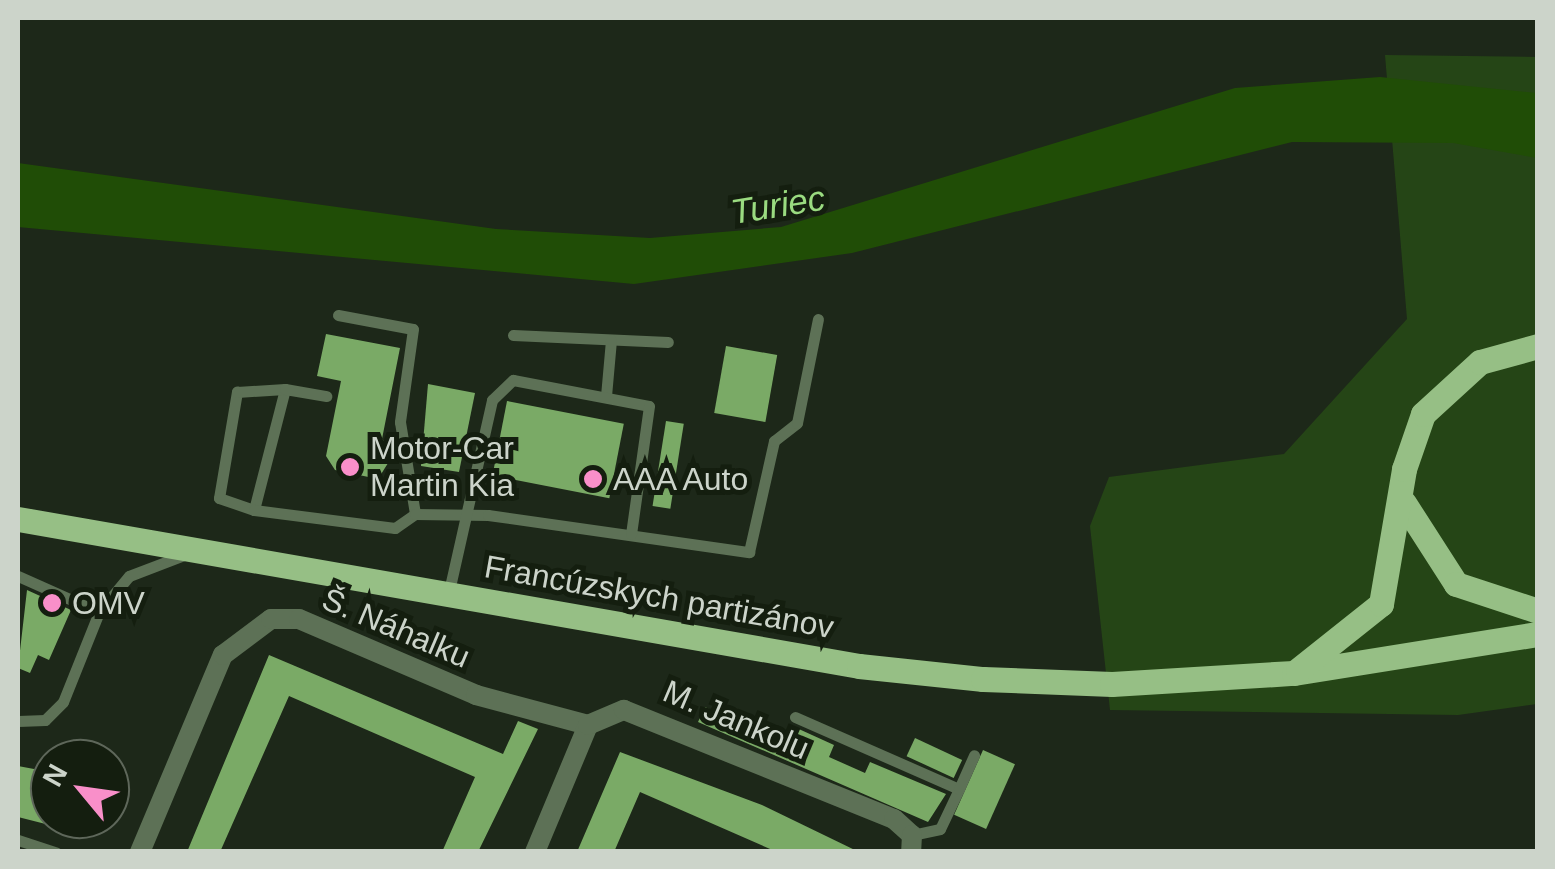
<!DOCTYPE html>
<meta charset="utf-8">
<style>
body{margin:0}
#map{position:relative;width:1555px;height:869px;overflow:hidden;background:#1d2819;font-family:Arial,sans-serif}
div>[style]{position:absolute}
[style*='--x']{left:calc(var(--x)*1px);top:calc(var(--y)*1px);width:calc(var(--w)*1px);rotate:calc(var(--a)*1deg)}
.green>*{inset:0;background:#254516}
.water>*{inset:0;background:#204d06}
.building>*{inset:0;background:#7aaa66;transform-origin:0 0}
.lane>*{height:11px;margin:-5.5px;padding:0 5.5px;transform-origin:5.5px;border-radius:5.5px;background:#5d7156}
.street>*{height:20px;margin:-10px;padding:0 10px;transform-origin:10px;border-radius:10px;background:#5d7156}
.primary>*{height:25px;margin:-12.5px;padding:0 12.5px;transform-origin:12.5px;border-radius:12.5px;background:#96bf85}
.dots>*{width:28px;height:28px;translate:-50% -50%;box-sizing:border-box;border:5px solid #141e0f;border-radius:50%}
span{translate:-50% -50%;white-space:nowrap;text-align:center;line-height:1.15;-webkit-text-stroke:10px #141e0f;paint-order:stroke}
.poi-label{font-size:32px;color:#ccd4ca}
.left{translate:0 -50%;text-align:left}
.street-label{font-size:32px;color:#ccd4ca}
.water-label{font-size:35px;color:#9adb80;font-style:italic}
.frame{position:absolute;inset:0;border:20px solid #ccd4ca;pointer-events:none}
.north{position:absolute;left:30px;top:739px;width:100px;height:100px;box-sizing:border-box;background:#141e0f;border:2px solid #5e675a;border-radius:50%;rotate:299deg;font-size:28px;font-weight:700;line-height:40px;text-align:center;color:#ccd4ca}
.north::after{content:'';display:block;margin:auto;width:35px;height:45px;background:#f98fc9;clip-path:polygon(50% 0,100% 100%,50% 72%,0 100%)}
</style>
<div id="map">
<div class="green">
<i style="clip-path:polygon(1385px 55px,1537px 57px,1537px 704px,1458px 715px,1110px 710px,1090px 526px,1109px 477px,1284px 454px,1407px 319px)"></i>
</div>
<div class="water">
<i style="clip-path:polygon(1380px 77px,1537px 93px,1537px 158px,1453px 143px,1292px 142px,852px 253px,634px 284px,18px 227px,18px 163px,496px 229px,650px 238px,781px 227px,1235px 88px)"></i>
</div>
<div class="building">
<i style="clip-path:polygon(326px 334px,400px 348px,382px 439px,395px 452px,378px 479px,335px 470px,326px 456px,341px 381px,317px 376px)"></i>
<i style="left:726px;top:346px;width:52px;height:68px;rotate:10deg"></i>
<i style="clip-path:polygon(428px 384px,475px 393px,459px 472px,421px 466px)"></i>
<i style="left:507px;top:401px;width:119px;height:76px;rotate:11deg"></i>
<i style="left:666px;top:421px;width:18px;height:86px;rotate:9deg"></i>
<i style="clip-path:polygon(27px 590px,71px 610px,49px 660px,38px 655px,30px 673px,18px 668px)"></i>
<i style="clip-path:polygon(269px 655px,503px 754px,518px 721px,538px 729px,478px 852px,442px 852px,475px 777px,289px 696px,220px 852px,187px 852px)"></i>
<i style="clip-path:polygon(705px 707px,783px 741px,790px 725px,834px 745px,829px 757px,865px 773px,870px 762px,946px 794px,928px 822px,698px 722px)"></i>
<i style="left:915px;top:738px;width:52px;height:20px;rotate:25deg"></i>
<i style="left:983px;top:750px;width:35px;height:71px;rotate:24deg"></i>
<i style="clip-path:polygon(620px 752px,762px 805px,859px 852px,777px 852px,640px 792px,614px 852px,577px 852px)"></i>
<i style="clip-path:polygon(18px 766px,50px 772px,50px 819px,110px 819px,81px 833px,18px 817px)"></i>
</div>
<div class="lane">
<i style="--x:338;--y:315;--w:76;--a:10.6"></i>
<i style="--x:413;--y:329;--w:94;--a:98"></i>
<i style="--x:400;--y:422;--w:93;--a:80.7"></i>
<i style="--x:513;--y:335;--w:155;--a:2.6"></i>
<i style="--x:285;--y:389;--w:125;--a:104.4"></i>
<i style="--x:254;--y:510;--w:37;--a:-161"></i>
<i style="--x:219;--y:498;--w:108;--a:-80.4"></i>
<i style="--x:237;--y:392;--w:48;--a:-3.6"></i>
<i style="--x:285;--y:389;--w:42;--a:9.7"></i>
<i style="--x:606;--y:396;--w:56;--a:-84.9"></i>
<i style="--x:254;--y:510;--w:142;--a:7.3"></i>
<i style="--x:395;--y:528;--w:24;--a:-35"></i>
<i style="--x:415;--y:514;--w:73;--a:0.8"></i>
<i style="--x:488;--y:515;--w:264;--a:8.1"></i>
<i style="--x:749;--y:552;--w:114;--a:-77.3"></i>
<i style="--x:774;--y:441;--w:29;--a:-38"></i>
<i style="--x:797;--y:423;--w:106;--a:-78.6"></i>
<i style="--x:18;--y:576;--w:89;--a:24"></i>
<i style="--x:449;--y:591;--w:196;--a:-77.3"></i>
<i style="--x:492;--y:400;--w:29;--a:-44"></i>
<i style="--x:513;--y:380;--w:138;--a:10.8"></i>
<i style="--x:649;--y:406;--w:129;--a:98"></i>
<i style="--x:795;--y:717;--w:179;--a:23.7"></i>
<i style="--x:959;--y:789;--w:44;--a:115.4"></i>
<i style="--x:940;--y:829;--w:29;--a:168"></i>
<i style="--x:18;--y:721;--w:27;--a:-2"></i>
<i style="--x:45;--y:720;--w:25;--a:-45"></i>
<i style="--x:63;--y:702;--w:97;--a:-68.2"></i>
<i style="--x:99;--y:612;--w:47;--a:-50.2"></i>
<i style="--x:129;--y:576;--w:62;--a:-20.8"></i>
<i style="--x:959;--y:789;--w:37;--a:-66"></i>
<i style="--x:18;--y:840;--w:40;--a:18"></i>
</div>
<div class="street">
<i style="--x:140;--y:852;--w:214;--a:-67.2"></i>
<i style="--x:223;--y:655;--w:60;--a:-36.9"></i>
<i style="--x:271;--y:619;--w:28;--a:0"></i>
<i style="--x:299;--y:619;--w:193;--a:23.2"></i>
<i style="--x:476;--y:695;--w:116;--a:15"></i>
<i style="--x:535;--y:852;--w:138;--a:-67.3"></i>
<i style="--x:588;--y:725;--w:39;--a:-23"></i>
<i style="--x:624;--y:710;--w:291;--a:22"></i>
<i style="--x:894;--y:819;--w:24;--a:42"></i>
<i style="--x:912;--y:835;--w:17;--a:93"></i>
</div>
<div class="primary">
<i style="--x:1404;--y:503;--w:96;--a:57.3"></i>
<i style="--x:1456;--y:584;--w:86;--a:18.2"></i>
<i style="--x:18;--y:519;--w:854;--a:9.91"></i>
<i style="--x:859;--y:666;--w:125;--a:6"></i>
<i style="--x:983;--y:679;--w:129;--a:2.2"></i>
<i style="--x:1112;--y:684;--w:182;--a:-3.5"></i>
<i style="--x:1294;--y:673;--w:247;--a:-9.1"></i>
<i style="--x:1298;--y:670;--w:106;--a:-38.5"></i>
<i style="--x:1381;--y:604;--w:137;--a:-80.3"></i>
<i style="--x:1404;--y:469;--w:58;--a:-70.9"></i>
<i style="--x:1423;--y:414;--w:77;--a:-42.4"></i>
<i style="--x:1480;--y:362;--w:60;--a:-15.4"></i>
</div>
<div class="dots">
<i style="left:350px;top:467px;background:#f98fc9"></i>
<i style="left:593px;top:479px;background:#f98fc9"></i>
<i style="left:52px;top:603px;background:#f98fc9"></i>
</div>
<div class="poi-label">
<span class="left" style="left:370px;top:467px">Motor-Car<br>Martin Kia</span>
<span class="left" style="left:613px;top:479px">AAA Auto</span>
<span class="left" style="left:72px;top:603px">OMV</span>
</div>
<div class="street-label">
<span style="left:659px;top:597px;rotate:10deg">Francúzskych partizánov</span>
<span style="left:396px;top:628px;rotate:23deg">Š. Náhalku</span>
<span style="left:736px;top:720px;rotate:23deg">M. Jankolu</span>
</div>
<div class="water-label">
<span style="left:778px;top:205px;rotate:-9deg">Turiec</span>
</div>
<div class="frame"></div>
<div class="north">N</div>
</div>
